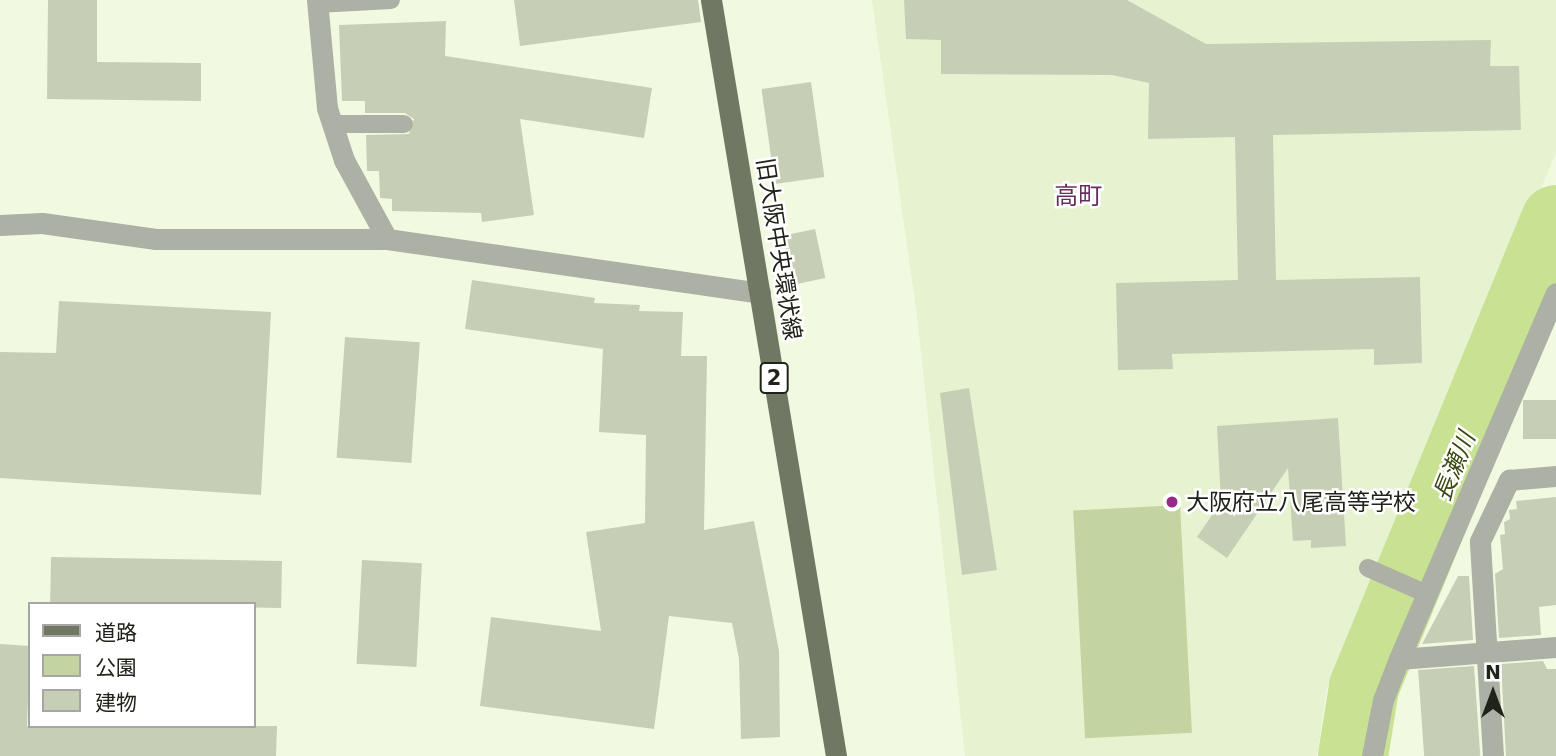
<!DOCTYPE html>
<meta charset="utf-8">
<style>
body{margin:0}
#map{position:relative;width:1556px;height:756px;overflow:hidden;background:#f1fae0;font-family:"DejaVu Sans","Noto Sans JP",sans-serif}
div>[style]{position:absolute}
[style*='--x']{left:calc(var(--x)*1px);top:calc(var(--y)*1px);width:calc(var(--w)*1px);rotate:calc(var(--a)*1deg)}
.built>*{inset:0;background:#e6f2d0}
.green>*{inset:0;background:#c3d4a0;transform-origin:0 0}
.river>*{height:70px;margin:-35px;padding:0 35px;transform-origin:35px;border-radius:35px;background:#c8e193}
.building>*{inset:0;background:#c6cfb5;transform-origin:0 0}
.service>*{height:18px;margin:-9px;padding:0 9px;transform-origin:9px;border-radius:9px;background:#acb0a5}
.minor>*{height:21px;margin:-10.5px;padding:0 10.5px;transform-origin:10.5px;border-radius:10.5px;background:#acb0a5}
.primary>*{height:21px;margin:-10.5px;padding:0 10.5px;transform-origin:10.5px;border-radius:10.5px;background:#707763}
.dots>*{width:19px;height:19px;translate:-50% -50%;box-sizing:border-box;border:4px solid #fff;border-radius:50%}
span{translate:-50% -50%;white-space:nowrap;text-align:center;line-height:1.15;-webkit-text-stroke:5px #fff;paint-order:stroke}
.shield-label span{padding:2px 5px;background:#fff;border:2px solid;border-radius:5px;-webkit-text-stroke-width:0}
.shield-label{font-size:21px;color:#202319;font-weight:700}
.street-label{font-size:23px;color:#202319}
.poi-label{font-size:23px;color:#202319}
.left{translate:0 -50%;text-align:left}
.neighbourhood-label{font-size:24px;color:#642f5d}
.water-label{font-size:24px;color:#3b4a12;font-style:italic}
.legend{position:absolute;left:28px;top:602px;width:228px;height:126px;box-sizing:border-box;background:#fff;border:2px solid #a6a7a3;margin:0;padding:9px 12px;list-style:none;font-size:21px;color:#202319}
.legend li{display:flex;align-items:center;gap:14px;height:35px}
.legend b{width:35px;border:2px solid #a6a7a3}
.north{position:absolute;left:1458px;top:658px;width:70px;height:70px;-webkit-text-stroke:5px #fff;paint-order:stroke;rotate:0deg;font-size:19px;font-weight:700;line-height:28px;text-align:center;color:#202319}
.north::after{content:'';display:block;margin:auto;width:24px;height:32px;background:#202319;clip-path:polygon(50% 0,100% 100%,50% 72%,0 100%)}
</style>
<div id="map">
<div class="built">
<i style="clip-path:polygon(872px 0,1556px 0,1556px 153px,1327px 688px,1317px 756px,965px 756px,917px 316px)"></i>
</div>
<div class="green">
<i style="left:1180px;top:505px;width:228px;height:107px;rotate:87deg"></i>
</div>
<div class="river">
<i style="--x:1353;--y:756;--w:70;--a:-80.9"></i>
<i style="--x:1364;--y:687;--w:505;--a:-67.65"></i>
</div>
<div class="building">
<i style="clip-path:polygon(48px 0,97px 0,97px 62px,201px 63px,201px 101px,47px 99px)"></i>
<i style="clip-path:polygon(514px 0,698px 0,701px 22px,520px 46px)"></i>
<i style="clip-path:polygon(904px 0,1127px 0,1206px 44px,1491px 40px,1490px 66px,1519px 66px,1521px 130px,1273px 135px,1276px 280px,1420px 277px,1422px 363px,1374px 365px,1374px 349px,1172px 354px,1173px 369px,1118px 370px,1116px 283px,1238px 280px,1235px 137px,1148px 139px,1149px 83px,1112px 75px,941px 74px,941px 40px,906px 39px)"></i>
<i style="clip-path:polygon(446px 21px,445px 56px,652px 88px,644px 138px,520px 119px,534px 215px,482px 222px,481px 213px,392px 211px,392px 199px,380px 198px,379px 171px,367px 171px,366px 135px,409px 134px,414px 119px,405px 113px,365px 113px,365px 101px,342px 101px,339px 25px)"></i>
<i style="left:811px;top:82px;width:96px;height:50px;rotate:82deg"></i>
<i style="left:815px;top:229px;width:50px;height:33px;rotate:78deg"></i>
<i style="clip-path:polygon(472px 280px,595px 298px,594px 303px,640px 305px,639px 311px,683px 312px,681px 356px,707px 356px,704px 530px,754px 521px,779px 651px,780px 737px,741px 739px,739px 659px,732px 623px,669px 616px,654px 729px,480px 706px,491px 617px,601px 631px,586px 532px,645px 523px,646px 435px,599px 432px,603px 349px,465px 329px)"></i>
<i style="clip-path:polygon(59px 301px,271px 312px,261px 495px,0 478px,0 352px,56px 353px)"></i>
<i style="left:345px;top:337px;width:75px;height:121px;rotate:4deg"></i>
<i style="clip-path:polygon(969px 388px,997px 570px,962px 575px,940px 393px)"></i>
<i style="left:1556px;top:400px;width:39px;height:33px;rotate:90deg"></i>
<i style="clip-path:polygon(1338px 418px,1346px 546px,1311px 548px,1311px 540px,1293px 541px,1288px 468px,1227px 558px,1197px 537px,1221px 502px,1217px 426px)"></i>
<i style="clip-path:polygon(1556px 497px,1556px 605px,1539px 607px,1541px 635px,1499px 638px,1495px 574px,1503px 569px,1500px 535px,1505px 534px,1504px 522px,1510px 519px,1509px 510px,1517px 509px,1516px 501px)"></i>
<i style="left:51px;top:557px;width:231px;height:47px;rotate:1deg"></i>
<i style="left:362px;top:560px;width:60px;height:104px;rotate:3deg"></i>
<i style="clip-path:polygon(1458px 576px,1469px 576px,1473px 640px,1422px 644px)"></i>
<i style="clip-path:polygon(0 644px,30px 646px,27px 726px,277px 726px,276px 756px,0 756px)"></i>
<i style="clip-path:polygon(1543px 661px,1547px 669px,1556px 669px,1556px 756px,1506px 756px,1501px 664px)"></i>
<i style="left:1474px;top:666px;width:90px;height:56px;rotate:86deg"></i>
</div>
<div class="service">
<i style="--x:317;--y:4;--w:74;--a:-3.1"></i>
<i style="--x:332;--y:124;--w:72;--a:0"></i>
<i style="--x:1368;--y:568;--w:64;--a:23.8"></i>
</div>
<div class="minor">
<i style="--x:317;--y:0;--w:108;--a:84.7"></i>
<i style="--x:327;--y:108;--w:55;--a:71.9"></i>
<i style="--x:344;--y:160;--w:90;--a:61.4"></i>
<i style="--x:0;--y:225;--w:42;--a:-2.7"></i>
<i style="--x:42;--y:223;--w:115;--a:8"></i>
<i style="--x:156;--y:239;--w:231;--a:0"></i>
<i style="--x:387;--y:239;--w:377;--a:8.2"></i>
<i style="--x:1399;--y:659;--w:157;--a:-4.4"></i>
<i style="--x:1372;--y:756;--w:57;--a:-78.9"></i>
<i style="--x:1383;--y:700;--w:44;--a:-68.7"></i>
<i style="--x:1399;--y:659;--w:398;--a:-66.8"></i>
<i style="--x:1493;--y:756;--w:215;--a:-93.5"></i>
<i style="--x:1480;--y:541;--w:68;--a:-64.6"></i>
<i style="--x:1509;--y:480;--w:47;--a:-4.9"></i>
</div>
<div class="primary">
<i style="--x:711;--y:0;--w:766;--a:80.61"></i>
</div>
<div class="dots">
<i style="left:1172px;top:502px;background:#96298a"></i>
</div>
<div class="shield-label">
<span style="left:774px;top:378px">2</span>
</div>
<div class="street-label">
<span style="left:779px;top:249px;rotate:81deg">旧大阪中央環状線</span>
</div>
<div class="poi-label">
<span class="left" style="left:1186px;top:502px">大阪府立八尾高等学校</span>
</div>
<div class="neighbourhood-label">
<span style="left:1078px;top:197px">高町</span>
</div>
<div class="water-label">
<span style="left:1455px;top:467px;rotate:-68deg">長瀬川</span>
</div>
<ul class="legend">
<li><b style="height:9px;background:#707763"></b>道路</li>
<li><b style="height:19px;background:#c3d4a0"></b>公園</li>
<li><b style="height:19px;background:#c6cfb5"></b>建物</li>
</ul>
<div class="north">N</div>
</div>
